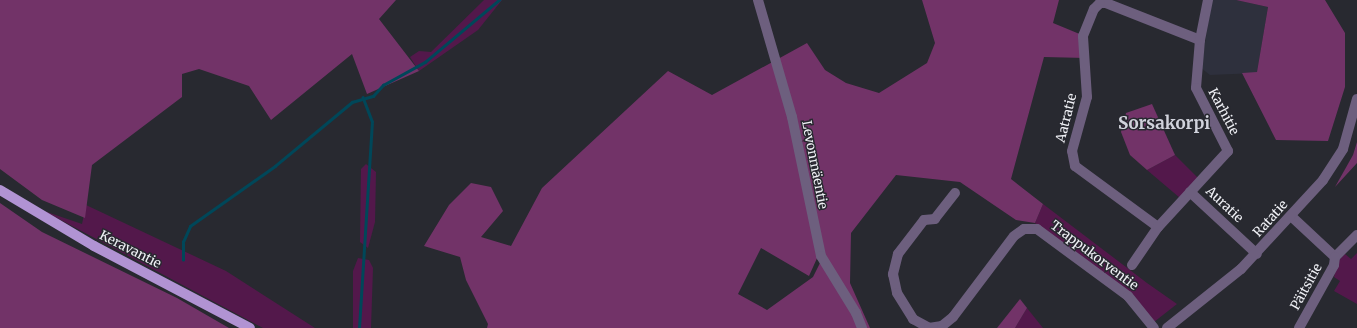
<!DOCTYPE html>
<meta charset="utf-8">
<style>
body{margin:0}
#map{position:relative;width:1357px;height:328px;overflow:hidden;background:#282930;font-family:Merriweather,serif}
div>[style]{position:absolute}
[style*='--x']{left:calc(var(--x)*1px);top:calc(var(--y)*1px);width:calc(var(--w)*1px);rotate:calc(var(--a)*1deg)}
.built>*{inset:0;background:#2e303d}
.green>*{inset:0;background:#53184b}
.forest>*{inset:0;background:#723368}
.stream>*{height:2.5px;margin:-1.25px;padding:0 1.25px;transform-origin:1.25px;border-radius:1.25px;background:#004759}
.minor>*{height:10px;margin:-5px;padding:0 5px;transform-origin:5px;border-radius:5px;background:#6d5f7e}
.major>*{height:10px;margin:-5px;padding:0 5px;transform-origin:5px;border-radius:5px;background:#b193d3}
span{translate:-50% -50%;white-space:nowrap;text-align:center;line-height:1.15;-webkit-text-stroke:3px #282930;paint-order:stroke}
.street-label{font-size:13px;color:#eff0f5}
.district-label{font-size:17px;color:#d1d3dc;font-weight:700}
</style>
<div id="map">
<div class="built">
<i style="clip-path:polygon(1212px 0,1236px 0,1268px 7px,1257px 73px,1210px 75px,1201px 68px)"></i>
</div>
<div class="green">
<i style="clip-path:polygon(484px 0,502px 0,478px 30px,419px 71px,410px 57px,419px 51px,431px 52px)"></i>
<i style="clip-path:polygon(1175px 155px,1199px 179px,1180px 198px,1147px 170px)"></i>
<i style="clip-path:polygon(366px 164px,376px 172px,375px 222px,368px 248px,360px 242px,361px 169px)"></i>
<i style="clip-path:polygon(1043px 204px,1147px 283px,1177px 304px,1154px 322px,1132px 294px,1035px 223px)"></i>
<i style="clip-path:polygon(86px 205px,226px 271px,315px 328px,263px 328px,44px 211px,82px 224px)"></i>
<i style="clip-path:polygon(1357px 253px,1357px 304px,1334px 291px,1340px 281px,1334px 277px,1338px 261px,1345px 254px,1351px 259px)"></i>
<i style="clip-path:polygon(358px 258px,369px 260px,373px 268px,371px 328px,353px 328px,353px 271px)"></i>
<i style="clip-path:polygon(1027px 308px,1043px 328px,1015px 328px)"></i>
</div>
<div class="forest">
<i style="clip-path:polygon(0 0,396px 0,379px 19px,419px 71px,367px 94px,352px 54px,271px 120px,249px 86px,199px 69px,182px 74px,182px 97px,92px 165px,85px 218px,42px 200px,0 169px)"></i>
<i style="clip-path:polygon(922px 0,1059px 0,1053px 23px,1082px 35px,1086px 58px,1044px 57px,1011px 179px,1043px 204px,1035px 223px,1016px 220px,960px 182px,896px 175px,851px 233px,850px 283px,870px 328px,864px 328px,818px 256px,809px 276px,761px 248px,738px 294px,767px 310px,813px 277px,821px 261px,860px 328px,487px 328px,488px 324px,466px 280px,460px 257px,424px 246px,449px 205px,471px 183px,491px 187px,503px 211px,481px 237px,511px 246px,542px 188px,668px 71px,712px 95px,807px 43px,825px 70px,846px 83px,879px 93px,927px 63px,935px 43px)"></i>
<i style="clip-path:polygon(1236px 0,1325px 0,1345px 33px,1345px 87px,1328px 141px,1276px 140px,1242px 73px,1257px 72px,1268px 7px)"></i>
<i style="clip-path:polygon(1152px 104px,1175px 155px,1147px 170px,1130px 155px,1121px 132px,1126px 113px)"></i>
<i style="clip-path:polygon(1357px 142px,1357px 163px,1335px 187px,1353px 155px)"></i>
<i style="clip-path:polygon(0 203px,42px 232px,177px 298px,229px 328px,0 328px)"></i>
<i style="clip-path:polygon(1020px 299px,1027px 308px,1015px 328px,997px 328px)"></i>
</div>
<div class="stream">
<i style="--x:183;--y:260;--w:18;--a:-90"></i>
<i style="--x:183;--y:242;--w:17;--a:-66"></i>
<i style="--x:190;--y:226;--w:104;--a:-35.2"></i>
<i style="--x:275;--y:166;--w:100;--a:-39.7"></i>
<i style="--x:352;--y:102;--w:22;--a:-16"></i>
<i style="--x:373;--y:96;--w:15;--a:-48"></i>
<i style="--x:383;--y:85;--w:48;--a:-28.7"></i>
<i style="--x:425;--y:62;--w:97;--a:-40"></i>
<i style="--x:359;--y:328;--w:206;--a:-86.4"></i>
<i style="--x:372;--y:122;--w:26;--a:-111"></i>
</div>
<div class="minor">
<i style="--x:758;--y:0;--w:122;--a:73.8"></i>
<i style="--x:792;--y:117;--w:142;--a:78.2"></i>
<i style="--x:821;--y:256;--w:67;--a:58.4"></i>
<i style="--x:856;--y:313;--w:16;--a:68"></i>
<i style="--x:1100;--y:3;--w:6;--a:0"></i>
<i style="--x:1106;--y:3;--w:101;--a:21.5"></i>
<i style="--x:1200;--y:40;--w:48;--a:94.8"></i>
<i style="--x:1196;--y:88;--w:71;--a:63.1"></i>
<i style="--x:1228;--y:151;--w:103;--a:132.6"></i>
<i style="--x:1158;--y:227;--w:103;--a:-143.7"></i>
<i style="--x:1075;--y:166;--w:15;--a:-101"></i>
<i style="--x:1072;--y:151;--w:56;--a:-74.5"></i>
<i style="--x:1087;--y:97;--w:61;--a:-93.8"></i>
<i style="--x:1083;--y:36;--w:29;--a:-68"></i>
<i style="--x:1094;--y:9;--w:8;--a:-45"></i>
<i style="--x:1200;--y:40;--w:41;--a:-78.7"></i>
<i style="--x:1190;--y:192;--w:91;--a:42.8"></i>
<i style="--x:955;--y:193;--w:33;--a:128"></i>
<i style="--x:935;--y:219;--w:11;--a:175"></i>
<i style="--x:924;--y:220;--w:43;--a:127.4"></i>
<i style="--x:898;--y:254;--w:21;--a:104"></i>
<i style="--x:893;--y:274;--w:19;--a:78"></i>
<i style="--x:897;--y:293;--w:31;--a:58"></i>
<i style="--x:913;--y:319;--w:18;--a:29"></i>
<i style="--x:929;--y:328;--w:13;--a:-9"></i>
<i style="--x:942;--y:326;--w:14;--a:-39"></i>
<i style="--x:953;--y:317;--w:101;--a:-53"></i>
<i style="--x:1014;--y:236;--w:12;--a:-35"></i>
<i style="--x:1024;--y:229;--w:13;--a:0"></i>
<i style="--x:1037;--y:229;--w:113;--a:36.4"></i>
<i style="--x:1128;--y:296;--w:41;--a:50.9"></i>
<i style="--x:1291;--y:216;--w:60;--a:43"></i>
<i style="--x:1335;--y:257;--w:31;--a:-45"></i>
<i style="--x:1132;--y:265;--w:46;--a:-55.6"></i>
<i style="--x:1167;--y:328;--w:95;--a:-38.6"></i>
<i style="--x:1241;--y:269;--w:121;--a:-47.3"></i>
<i style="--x:1323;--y:180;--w:37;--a:-57"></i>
<i style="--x:1343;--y:149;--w:52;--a:-74.4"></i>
<i style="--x:1299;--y:328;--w:72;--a:-60.9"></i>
<i style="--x:1334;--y:265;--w:8;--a:-83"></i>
</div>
<div class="major">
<i style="--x:0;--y:190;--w:109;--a:30.8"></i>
<i style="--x:94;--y:246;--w:176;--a:27.7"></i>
</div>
<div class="street-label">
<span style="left:1223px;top:112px;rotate:62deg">Karhitie</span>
<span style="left:1067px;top:118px;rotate:-76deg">Aatratie</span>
<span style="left:814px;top:165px;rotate:79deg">Levonmäentie</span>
<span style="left:1224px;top:205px;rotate:43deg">Auratie</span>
<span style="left:1271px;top:219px;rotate:-48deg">Ratatie</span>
<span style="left:130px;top:250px;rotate:27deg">Keravantie</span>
<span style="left:1094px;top:256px;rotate:37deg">Trappukorventie</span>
<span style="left:1307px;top:287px;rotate:-61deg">Päitsitie</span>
</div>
<div class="district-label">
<span style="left:1164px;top:124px">Sorsakorpi</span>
</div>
</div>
